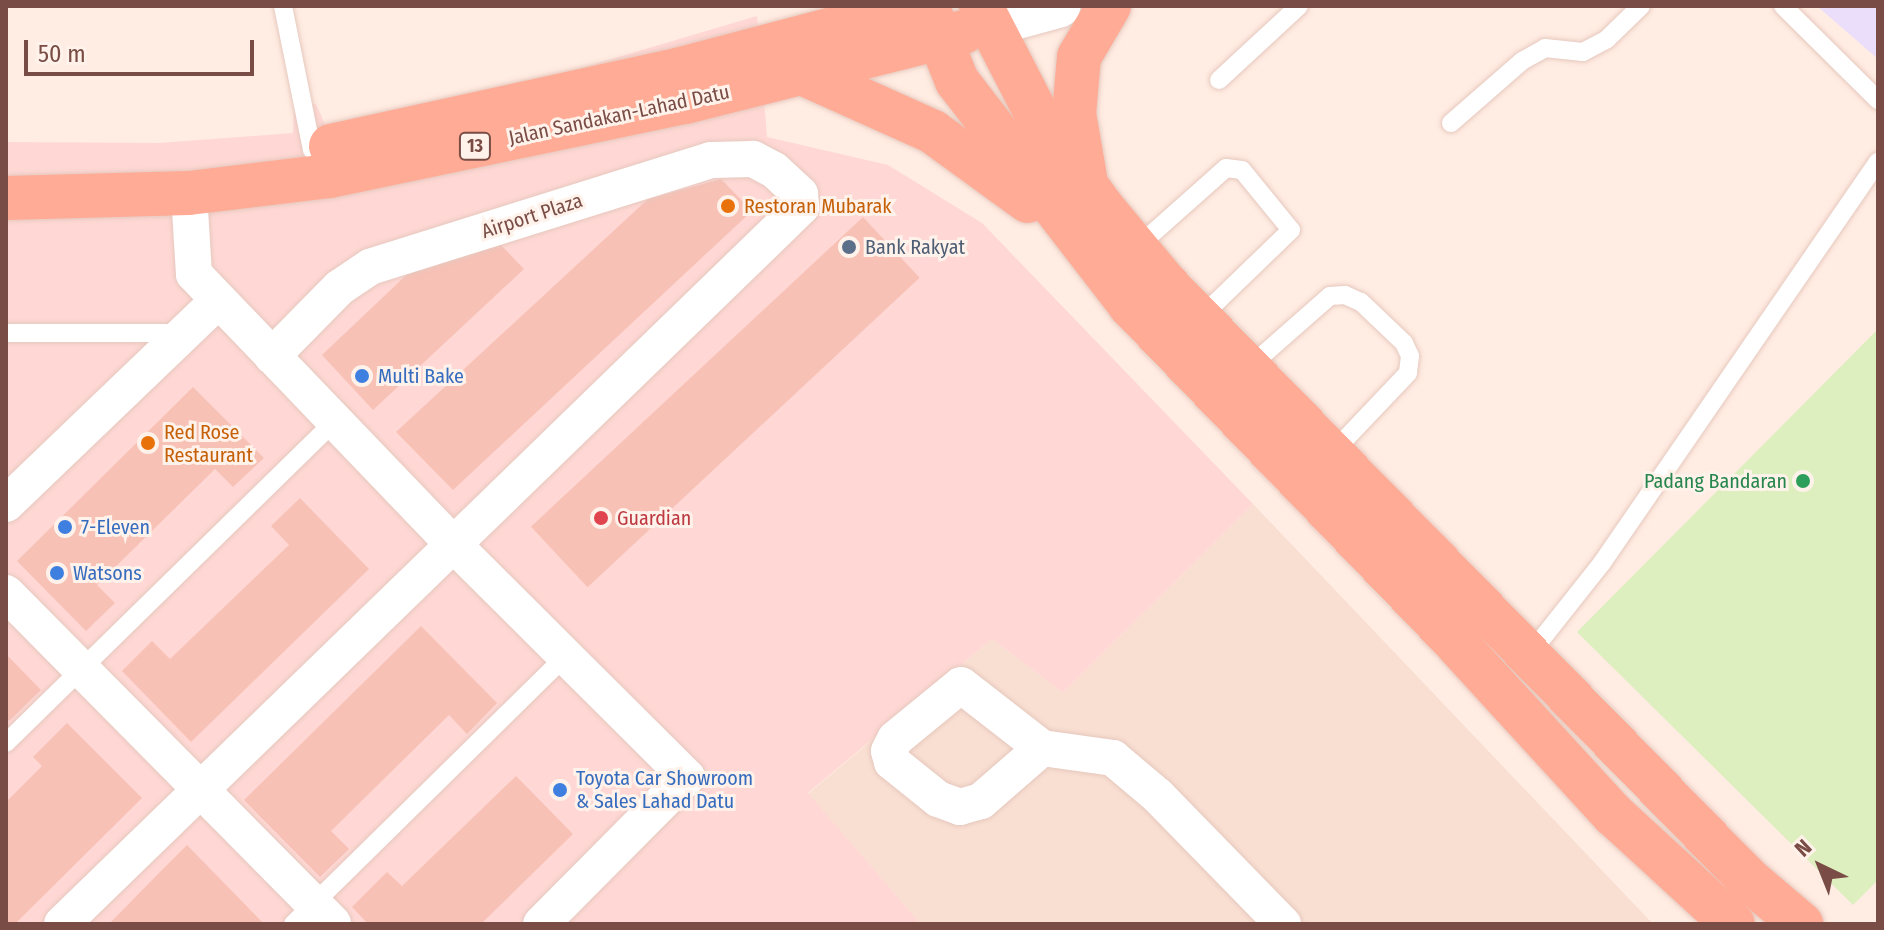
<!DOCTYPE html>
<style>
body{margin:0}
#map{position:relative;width:1884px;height:930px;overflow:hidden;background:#ffece2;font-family:"Fira Sans Condensed",sans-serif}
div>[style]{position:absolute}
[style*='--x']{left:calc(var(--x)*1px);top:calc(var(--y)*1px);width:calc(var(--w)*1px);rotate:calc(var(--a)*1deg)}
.residential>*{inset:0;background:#f9dfd2}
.commercial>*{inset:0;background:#ffd8d5}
.education>*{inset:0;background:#eadefb}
.green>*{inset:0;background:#ddeebf}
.building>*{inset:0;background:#f7c1b6;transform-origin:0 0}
.roads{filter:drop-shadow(0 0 2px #e6c8be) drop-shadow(0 0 2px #e6c8be)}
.service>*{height:18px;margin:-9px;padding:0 9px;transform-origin:9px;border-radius:9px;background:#fff}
.minor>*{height:36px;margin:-18px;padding:0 18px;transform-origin:18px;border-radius:18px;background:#fff}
.secondary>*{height:44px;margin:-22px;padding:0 22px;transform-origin:22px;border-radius:22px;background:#fff}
.trunk>*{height:44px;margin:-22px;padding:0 22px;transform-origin:22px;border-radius:22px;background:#ffab95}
.dots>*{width:22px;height:22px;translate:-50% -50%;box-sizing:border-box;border:4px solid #fff2ea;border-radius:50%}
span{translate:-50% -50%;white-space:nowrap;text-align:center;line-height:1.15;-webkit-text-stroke:6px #fff2ea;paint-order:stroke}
.shield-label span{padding:2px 6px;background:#fff2ea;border:2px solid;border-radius:6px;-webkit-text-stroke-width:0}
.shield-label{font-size:18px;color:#794c45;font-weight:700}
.street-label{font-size:20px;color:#794c45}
.food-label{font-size:20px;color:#c56008}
.left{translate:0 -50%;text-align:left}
.service-label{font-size:20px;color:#4e5e75}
.shop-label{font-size:20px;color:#366cbe}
.leisure-label{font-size:20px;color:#27864d}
.right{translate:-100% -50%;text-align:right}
.health-label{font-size:20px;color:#be3a42}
.frame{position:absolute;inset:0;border:8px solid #794c45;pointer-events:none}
.north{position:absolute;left:1780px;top:826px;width:80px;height:80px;-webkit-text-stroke:6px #fff2ea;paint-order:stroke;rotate:317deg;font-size:22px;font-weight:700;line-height:32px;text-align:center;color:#794c45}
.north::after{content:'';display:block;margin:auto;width:28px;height:36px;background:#794c45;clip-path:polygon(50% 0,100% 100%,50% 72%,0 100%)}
.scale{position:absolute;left:24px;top:40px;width:230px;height:36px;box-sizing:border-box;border:4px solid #794c45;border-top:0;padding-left:10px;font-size:24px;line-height:28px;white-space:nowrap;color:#794c45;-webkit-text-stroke:6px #fff2ea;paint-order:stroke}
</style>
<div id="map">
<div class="residential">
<i style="clip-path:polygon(1253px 504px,1653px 924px,921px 924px,808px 794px,992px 639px,1063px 693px)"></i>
</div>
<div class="commercial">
<i style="clip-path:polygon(757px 16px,767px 137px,888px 165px,982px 223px,1253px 504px,1063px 693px,992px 639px,808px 793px,921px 924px,6px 924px,6px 142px,159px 143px,293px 133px,294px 107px,316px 104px,328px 131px,578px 69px)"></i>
</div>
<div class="education">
<i style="clip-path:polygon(1817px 6px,1878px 6px,1878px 59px)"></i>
</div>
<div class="green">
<i style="clip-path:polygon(1878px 329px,1878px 880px,1853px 905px,1577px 632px)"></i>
</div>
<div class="building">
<i style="clip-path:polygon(721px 179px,752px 211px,453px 490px,396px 432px,648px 199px)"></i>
<i style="left:863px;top:217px;width:83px;height:454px;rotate:47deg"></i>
<i style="clip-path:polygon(496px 240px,524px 269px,373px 410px,322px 355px,420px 262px)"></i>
<i style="clip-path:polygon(193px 387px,264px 458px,233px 487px,215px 469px,97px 585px,115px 603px,86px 631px,17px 561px)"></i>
<i style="clip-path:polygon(300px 498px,369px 569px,191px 742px,122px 671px,152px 641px,170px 659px,289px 545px,271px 526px)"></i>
<i style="clip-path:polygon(421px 626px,497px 703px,467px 734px,449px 715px,331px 831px,349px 849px,320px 877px,244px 800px)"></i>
<i style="clip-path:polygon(6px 654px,41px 690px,9px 721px,6px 718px)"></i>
<i style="clip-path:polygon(67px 723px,142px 798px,15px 924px,6px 924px,6px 802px,42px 766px,33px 757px)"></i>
<i style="clip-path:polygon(516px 776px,573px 834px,481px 924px,368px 924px,352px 907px,387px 872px,402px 886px)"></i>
<i style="clip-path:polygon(187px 845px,264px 924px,109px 924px,155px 877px)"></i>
</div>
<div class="roads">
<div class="service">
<i style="--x:283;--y:6;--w:147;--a:78.6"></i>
<i style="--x:1783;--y:6;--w:134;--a:44.7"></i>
<i style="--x:1219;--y:80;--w:109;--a:-42.8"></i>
<i style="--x:1451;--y:123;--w:94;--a:-41.1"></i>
<i style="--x:1522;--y:61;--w:26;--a:-29"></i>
<i style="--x:1545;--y:48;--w:38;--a:6"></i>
<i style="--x:1583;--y:52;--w:27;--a:-28"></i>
<i style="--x:1607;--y:39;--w:47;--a:-44.1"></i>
<i style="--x:1136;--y:248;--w:120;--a:-41.6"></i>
<i style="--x:1226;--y:168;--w:16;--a:7"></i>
<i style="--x:1242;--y:170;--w:77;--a:50.8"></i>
<i style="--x:1291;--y:230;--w:127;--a:136"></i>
<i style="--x:6;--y:333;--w:176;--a:0"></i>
<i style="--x:1248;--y:368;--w:109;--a:-41.3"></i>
<i style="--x:1330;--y:296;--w:15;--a:-4"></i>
<i style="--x:1345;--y:295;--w:17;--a:24"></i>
<i style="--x:1361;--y:302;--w:59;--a:43.6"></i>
<i style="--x:1404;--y:343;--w:14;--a:65"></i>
<i style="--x:1410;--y:356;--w:17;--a:97"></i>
<i style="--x:1408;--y:373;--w:112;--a:133.5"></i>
<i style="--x:1529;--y:655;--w:117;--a:-51.6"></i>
<i style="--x:1602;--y:563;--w:487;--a:-55.5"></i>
<i style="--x:6;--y:743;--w:462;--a:-44.4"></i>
<i style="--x:293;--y:924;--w:381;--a:-44.5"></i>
</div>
<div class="minor">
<i style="--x:189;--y:193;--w:81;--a:86.5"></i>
<i style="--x:194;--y:274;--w:371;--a:46.2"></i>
<i style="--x:451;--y:542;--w:333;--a:44.9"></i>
<i style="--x:687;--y:777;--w:207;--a:134.8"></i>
<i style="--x:6;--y:504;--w:294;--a:-43.8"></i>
<i style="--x:6;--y:593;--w:465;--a:45.3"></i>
<i style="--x:1042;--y:748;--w:81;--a:139"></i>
<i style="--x:981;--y:801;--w:22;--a:164"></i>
<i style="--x:960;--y:807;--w:23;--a:-160"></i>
<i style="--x:938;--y:799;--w:59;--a:-141.2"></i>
<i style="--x:892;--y:762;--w:11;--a:-105"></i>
<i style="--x:889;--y:751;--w:13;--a:-63"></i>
<i style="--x:895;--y:739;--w:85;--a:-39.3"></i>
<i style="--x:961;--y:685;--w:103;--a:37.9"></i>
<i style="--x:1042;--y:748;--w:72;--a:8"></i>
<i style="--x:1113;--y:758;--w:59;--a:40.2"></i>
<i style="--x:1158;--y:796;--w:179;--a:45.7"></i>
<i style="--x:62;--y:924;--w:1030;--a:-44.13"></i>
<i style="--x:801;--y:207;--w:13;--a:-94"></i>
<i style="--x:800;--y:194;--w:35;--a:-137"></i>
<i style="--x:774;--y:170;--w:24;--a:-152"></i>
<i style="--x:753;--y:159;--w:42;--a:178.6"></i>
<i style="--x:711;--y:160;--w:357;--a:162.6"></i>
<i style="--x:370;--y:267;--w:36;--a:146"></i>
<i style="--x:340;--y:287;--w:97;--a:134.6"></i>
</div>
<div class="secondary">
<i style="--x:988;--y:25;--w:73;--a:-15.2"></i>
</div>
<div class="trunk">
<i style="--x:927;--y:6;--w:81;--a:68.2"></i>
<i style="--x:957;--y:81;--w:283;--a:52.3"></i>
<i style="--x:1130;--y:305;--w:472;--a:46"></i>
<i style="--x:1458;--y:645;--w:231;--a:47.5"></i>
<i style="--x:1614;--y:815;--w:161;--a:42.5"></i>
<i style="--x:981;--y:6;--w:125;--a:62.8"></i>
<i style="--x:1038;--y:117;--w:109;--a:54.7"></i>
<i style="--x:1101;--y:206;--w:102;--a:50.2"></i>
<i style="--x:1166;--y:284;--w:832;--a:45.63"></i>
<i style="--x:1748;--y:879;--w:70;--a:40.3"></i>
<i style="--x:802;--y:73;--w:144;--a:24.2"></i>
<i style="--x:933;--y:132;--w:117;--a:36"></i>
<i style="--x:331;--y:146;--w:358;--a:-12.4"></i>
<i style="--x:681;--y:69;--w:247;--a:-14.8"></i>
<i style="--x:1085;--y:177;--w:64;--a:-99.9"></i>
<i style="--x:1074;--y:114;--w:57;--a:-85"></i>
<i style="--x:1079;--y:57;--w:59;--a:-59.5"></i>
<i style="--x:6;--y:198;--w:183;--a:-1.6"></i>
<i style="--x:189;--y:193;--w:142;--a:-6.9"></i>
<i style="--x:330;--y:176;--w:363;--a:-11.8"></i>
<i style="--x:685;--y:102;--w:287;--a:-14.1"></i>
</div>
</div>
<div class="dots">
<i style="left:728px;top:206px;background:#e8710a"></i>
<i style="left:849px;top:247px;background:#5c6f8a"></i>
<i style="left:362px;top:376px;background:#3f7fe0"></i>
<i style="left:148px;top:443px;background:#e8710a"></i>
<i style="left:1803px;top:481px;background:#2e9e5b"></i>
<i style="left:601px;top:518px;background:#e0444e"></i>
<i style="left:65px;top:527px;background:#3f7fe0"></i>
<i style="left:57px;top:573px;background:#3f7fe0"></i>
<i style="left:560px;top:790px;background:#3f7fe0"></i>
</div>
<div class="shield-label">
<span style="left:475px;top:146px">13</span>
</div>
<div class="street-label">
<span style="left:619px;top:115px;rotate:-12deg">Jalan Sandakan-Lahad Datu</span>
<span style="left:532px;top:216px;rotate:-18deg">Airport Plaza</span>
</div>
<div class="food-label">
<span class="left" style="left:744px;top:206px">Restoran Mubarak</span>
<span class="left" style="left:164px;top:444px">Red Rose<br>Restaurant</span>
</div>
<div class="service-label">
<span class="left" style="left:865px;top:247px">Bank Rakyat</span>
</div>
<div class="shop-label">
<span class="left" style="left:378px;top:376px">Multi Bake</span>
<span class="left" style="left:81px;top:527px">7-Eleven</span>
<span class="left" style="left:73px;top:573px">Watsons</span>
<span class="left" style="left:576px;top:790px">Toyota Car Showroom<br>&amp; Sales Lahad Datu</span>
</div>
<div class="leisure-label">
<span class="right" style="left:1787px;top:481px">Padang Bandaran</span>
</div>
<div class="health-label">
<span class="left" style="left:617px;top:518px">Guardian</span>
</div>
<div class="frame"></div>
<div class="north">N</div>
<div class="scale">50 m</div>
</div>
